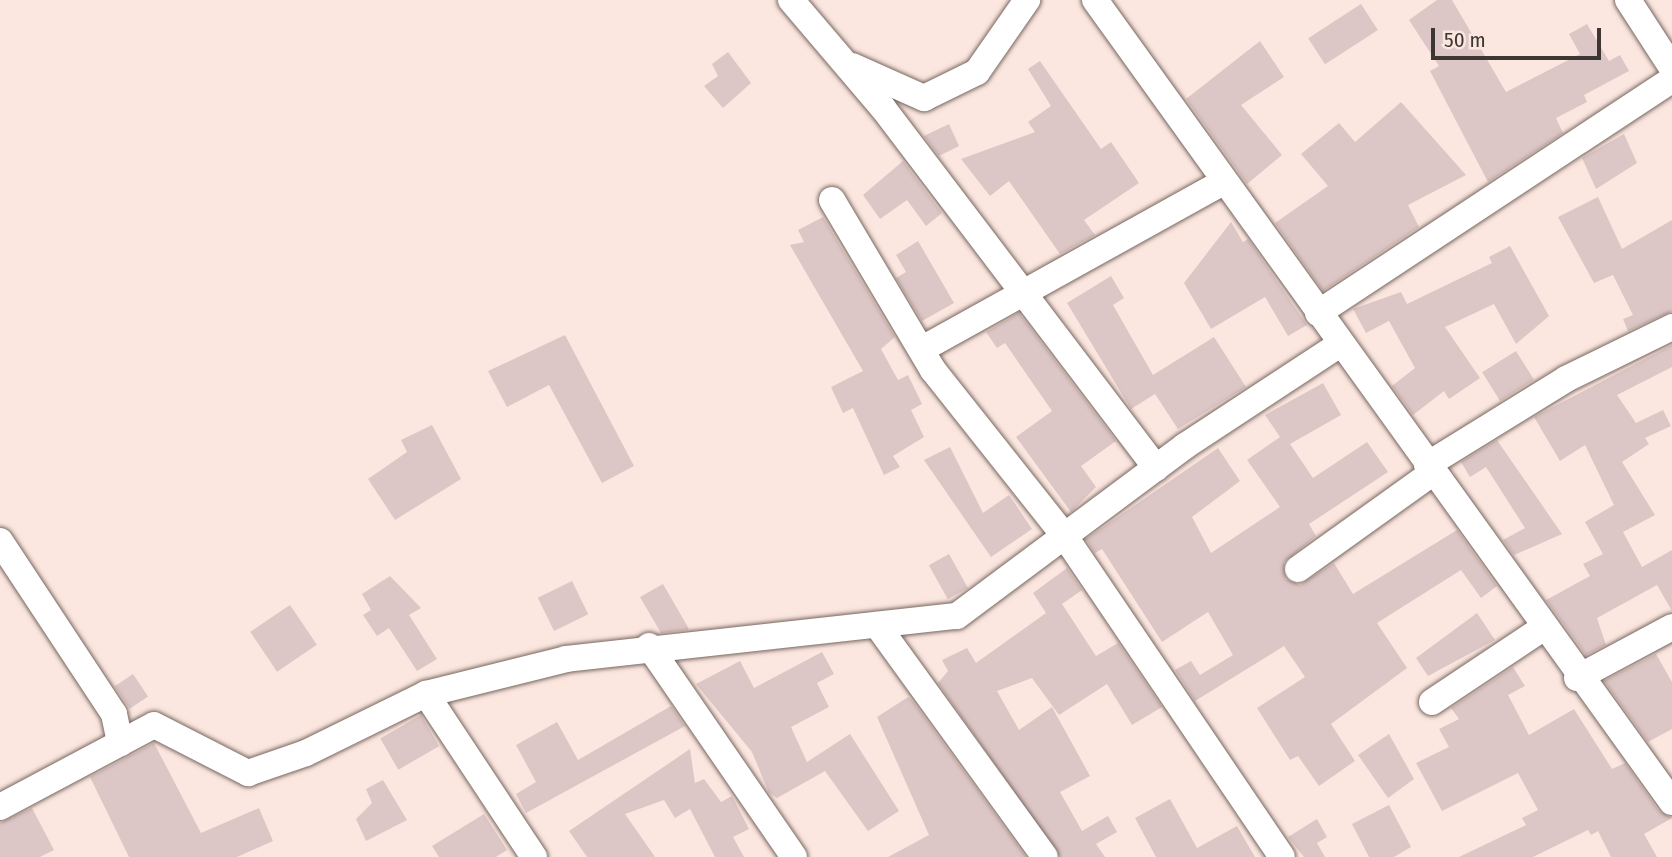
<!DOCTYPE html>
<style>
body{margin:0}
#map{position:relative;width:1672px;height:857px;overflow:hidden;background:#fbe7df;font-family:"Fira Sans Condensed",sans-serif}
div>[style]{position:absolute}
[style*='--x']{left:calc(var(--x)*1px);top:calc(var(--y)*1px);width:calc(var(--w)*1px);rotate:calc(var(--a)*1deg)}
.building>*{inset:0;background:#ddc7c6;transform-origin:0 0}
.roads{filter:drop-shadow(0 0 2px #776660) drop-shadow(0 0 2px #776660)}
.minor>*{height:26px;margin:-13px;padding:0 13px;transform-origin:13px;border-radius:13px;background:#fff}
span{translate:-50% -50%;white-space:nowrap;text-align:center;line-height:1.15;-webkit-text-stroke:5px #fbe7df;paint-order:stroke}
.scale{position:absolute;left:1431px;top:28px;width:170px;height:32px;box-sizing:border-box;border:4px solid #3e3633;border-top:0;padding-left:9px;font-size:21px;line-height:24px;white-space:nowrap;color:#3e3633;-webkit-text-stroke:5px #fbe7df;paint-order:stroke}
</style>
<div id="map">
<div class="building">
<i style="clip-path:polygon(1437px 0,1452px 0,1506px 92px,1580px 54px,1569px 34px,1587px 24px,1609px 61px,1620px 55px,1629px 71px,1584px 95px,1587px 102px,1556px 118px,1563px 133px,1488px 182px,1430px 71px,1439px 66px,1409px 20px)"></i>
<i style="left:1361px;top:4px;width:31px;height:63px;rotate:57deg"></i>
<i style="clip-path:polygon(1260px 41px,1284px 77px,1241px 105px,1282px 155px,1247px 184px,1186px 99px)"></i>
<i style="clip-path:polygon(728px 52px,751px 83px,723px 108px,704px 86px,718px 76px,712px 64px)"></i>
<i style="clip-path:polygon(1040px 61px,1101px 149px,1111px 142px,1139px 183px,1084px 220px,1095px 235px,1060px 254px,1009px 181px,990px 196px,961px 159px,1035px 132px,1028px 122px,1051px 106px,1028px 69px)"></i>
<i style="clip-path:polygon(1401px 102px,1466px 175px,1408px 205px,1419px 227px,1323px 291px,1275px 223px,1328px 186px,1301px 154px,1339px 123px,1355px 142px)"></i>
<i style="clip-path:polygon(949px 124px,959px 146px,939px 156px,924px 136px)"></i>
<i style="clip-path:polygon(1624px 134px,1637px 163px,1596px 189px,1582px 158px)"></i>
<i style="clip-path:polygon(903px 161px,942px 213px,926px 226px,907px 200px,880px 219px,863px 195px)"></i>
<i style="clip-path:polygon(1598px 197px,1622px 249px,1672px 220px,1672px 311px,1628px 331px,1623px 319px,1633px 315px,1613px 275px,1594px 283px,1558px 217px)"></i>
<i style="clip-path:polygon(823px 217px,895px 337px,881px 349px,898px 380px,908px 375px,922px 404px,911px 410px,924px 437px,893px 456px,900px 467px,884px 475px,853px 408px,843px 413px,831px 387px,863px 371px,790px 245px,804px 242px,798px 230px)"></i>
<i style="clip-path:polygon(1231px 222px,1243px 242px,1248px 239px,1307px 325px,1288px 336px,1265px 297px,1211px 329px,1184px 283px)"></i>
<i style="clip-path:polygon(918px 241px,954px 303px,922px 321px,896px 278px,906px 272px,896px 255px)"></i>
<i style="clip-path:polygon(1510px 246px,1549px 316px,1516px 344px,1494px 304px,1445px 327px,1480px 378px,1449px 399px,1444px 391px,1413px 415px,1392px 386px,1415px 368px,1389px 321px,1366px 333px,1353px 309px,1401px 292px,1407px 304px,1492px 263px,1489px 257px)"></i>
<i style="clip-path:polygon(1111px 276px,1124px 298px,1113px 305px,1153px 375px,1214px 337px,1246px 387px,1178px 429px,1155px 394px,1131px 409px,1067px 303px)"></i>
<i style="clip-path:polygon(1019px 313px,1116px 441px,1081px 466px,1096px 487px,1071px 512px,1016px 437px,1052px 411px,1005px 343px,997px 348px,986px 332px)"></i>
<i style="clip-path:polygon(565px 335px,634px 466px,602px 483px,549px 385px,507px 407px,488px 371px)"></i>
<i style="clip-path:polygon(1672px 345px,1672px 367px,1617px 395px,1636px 423px,1663px 410px,1671px 426px,1645px 438px,1649px 444px,1622px 462px,1655px 515px,1623px 532px,1642px 567px,1672px 550px,1672px 611px,1657px 585px,1597px 618px,1606px 645px,1586px 655px,1546px 600px,1590px 576px,1583px 564px,1603px 554px,1585px 522px,1614px 505px,1585px 445px,1560px 461px,1534px 417px)"></i>
<i style="left:1516px;top:351px;width:34px;height:40px;rotate:58deg"></i>
<i style="clip-path:polygon(1323px 383px,1341px 415px,1290px 444px,1313px 478px,1367px 442px,1388px 472px,1309px 524px,1316px 536px,1284px 562px,1286px 579px,1300px 585px,1334px 563px,1353px 594px,1457px 530px,1497px 586px,1481px 598px,1461px 570px,1377px 623px,1407px 668px,1331px 724px,1355px 761px,1319px 786px,1298px 756px,1290px 760px,1257px 708px,1305px 677px,1284px 646px,1195px 701px,1175px 670px,1191px 661px,1200px 675px,1233px 655px,1208px 612px,1162px 642px,1102px 549px,1095px 553px,1086px 539px,1218px 448px,1240px 481px,1192px 517px,1211px 553px,1280px 507px,1247px 460px,1280px 437px,1265px 415px)"></i>
<i style="clip-path:polygon(432px 425px,461px 479px,395px 520px,368px 479px,407px 452px,401px 440px)"></i>
<i style="clip-path:polygon(1497px 440px,1562px 534px,1514px 555px,1503px 540px,1525px 528px,1486px 467px,1470px 477px,1461px 462px)"></i>
<i style="clip-path:polygon(950px 447px,983px 513px,1009px 495px,1032px 529px,991px 557px,924px 460px)"></i>
<i style="left:949px;top:554px;width:39px;height:23px;rotate:61deg"></i>
<i style="clip-path:polygon(1067px 568px,1082px 590px,1062px 604px,1096px 656px,1118px 643px,1162px 707px,1132px 725px,1107px 684px,1059px 715px,1032px 678px,997px 691px,1019px 730px,1052px 707px,1090px 776px,1060px 792px,1082px 831px,1108px 816px,1117px 832px,1096px 844px,1105px 857px,1060px 857px,938px 683px,948px 671px,942px 660px,967px 648px,976px 663px,1046px 613px,1033px 593px)"></i>
<i style="clip-path:polygon(390px 576px,421px 608px,409px 615px,437px 659px,417px 671px,389px 628px,377px 636px,363px 615px,371px 610px,362px 594px)"></i>
<i style="left:572px;top:581px;width:37px;height:38px;rotate:64deg"></i>
<i style="clip-path:polygon(663px 584px,689px 629px,687px 630px,661px 633px,640px 597px)"></i>
<i style="left:290px;top:605px;width:48px;height:48px;rotate:56deg"></i>
<i style="clip-path:polygon(1477px 613px,1495px 640px,1428px 676px,1416px 658px)"></i>
<i style="clip-path:polygon(822px 652px,834px 674px,817px 683px,829px 707px,791px 727px,807px 762px,850px 734px,899px 811px,868px 831px,825px 771px,777px 798px,769px 793px,752px 752px,696px 684px,740px 661px,754px 688px)"></i>
<i style="clip-path:polygon(1656px 654px,1672px 682px,1672px 729px,1648px 742px,1604px 681px)"></i>
<i style="clip-path:polygon(1513px 667px,1525px 686px,1508px 695px,1529px 735px,1574px 709px,1612px 769px,1625px 763px,1659px 811px,1672px 818px,1644px 834px,1657px 857px,1611px 857px,1598px 831px,1591px 835px,1588px 830px,1533px 857px,1459px 857px,1526px 825px,1522px 818px,1538px 810px,1518px 773px,1442px 811px,1416px 763px,1449px 747px,1439px 729px,1459px 719px,1451px 708px)"></i>
<i style="left:133px;top:674px;width:27px;height:22px;rotate:56deg"></i>
<i style="clip-path:polygon(908px 697px,912px 700px,1026px 857px,888px 857px,929px 835px,877px 717px)"></i>
<i style="clip-path:polygon(671px 706px,685px 726px,526px 813px,516px 794px,536px 782px,516px 745px,557px 722px,578px 760px)"></i>
<i style="left:421px;top:715px;width:36px;height:47px;rotate:60deg"></i>
<i style="clip-path:polygon(1389px 734px,1414px 779px,1388px 798px,1358px 755px)"></i>
<i style="clip-path:polygon(154px 743px,201px 833px,259px 808px,273px 841px,237px 857px,129px 857px,90px 777px)"></i>
<i style="clip-path:polygon(690px 749px,695px 783px,704px 779px,721px 802px,732px 796px,749px 829px,733px 837px,744px 857px,715px 857px,690px 809px,675px 818px,664px 800px,625px 814px,655px 857px,587px 857px,569px 831px)"></i>
<i style="clip-path:polygon(383px 780px,407px 820px,366px 841px,356px 819px,372px 803px,366px 789px)"></i>
<i style="clip-path:polygon(1170px 799px,1197px 848px,1237px 826px,1255px 857px,1156px 857px,1135px 818px)"></i>
<i style="clip-path:polygon(1389px 805px,1411px 847px,1394px 857px,1369px 857px,1352px 824px)"></i>
<i style="clip-path:polygon(32px 808px,54px 850px,40px 857px,0 857px,0 823px)"></i>
<i style="clip-path:polygon(484px 814px,507px 850px,496px 857px,439px 857px,432px 846px)"></i>
<i style="clip-path:polygon(1317px 819px,1327px 837px,1317px 843px,1325px 857px,1304px 857px,1288px 837px)"></i>
</div>
<div class="roads">
<div class="minor">
<i style="--x:791;--y:0;--w:142;--a:49.6"></i>
<i style="--x:883;--y:108;--w:452;--a:52.8"></i>
<i style="--x:1095;--y:0;--w:988;--a:54.27"></i>
<i style="--x:1628;--y:0;--w:81;--a:57.1"></i>
<i style="--x:852;--y:66;--w:79;--a:24"></i>
<i style="--x:924;--y:98;--w:59;--a:-26.1"></i>
<i style="--x:977;--y:72;--w:88;--a:-55.2"></i>
<i style="--x:832;--y:200;--w:198;--a:59.3"></i>
<i style="--x:933;--y:370;--w:214;--a:51.6"></i>
<i style="--x:1066;--y:538;--w:385;--a:55.9"></i>
<i style="--x:1318;--y:313;--w:424;--a:-33.4"></i>
<i style="--x:922;--y:349;--w:344;--a:-29"></i>
<i style="--x:1427;--y:465;--w:163;--a:-31.7"></i>
<i style="--x:1566;--y:379;--w:118;--a:-26.1"></i>
<i style="--x:0;--y:541;--w:207;--a:56.6"></i>
<i style="--x:114;--y:714;--w:30;--a:78"></i>
<i style="--x:1298;--y:569;--w:165;--a:-35.6"></i>
<i style="--x:877;--y:625;--w:286;--a:54.1"></i>
<i style="--x:649;--y:646;--w:256;--a:55.5"></i>
<i style="--x:1577;--y:678;--w:108;--a:-28.2"></i>
<i style="--x:426;--y:694;--w:196;--a:56.5"></i>
<i style="--x:1432;--y:702;--w:133;--a:-33.7"></i>
<i style="--x:0;--y:807;--w:174;--a:-28"></i>
<i style="--x:154;--y:725;--w:106;--a:27.1"></i>
<i style="--x:248;--y:773;--w:61;--a:-19"></i>
<i style="--x:306;--y:753;--w:134;--a:-26.2"></i>
<i style="--x:426;--y:694;--w:144;--a:-14"></i>
<i style="--x:566;--y:659;--w:393;--a:-6.3"></i>
<i style="--x:957;--y:616;--w:284;--a:-36.7"></i>
<i style="--x:1185;--y:446;--w:186;--a:-33.3"></i>
</div>
</div>
<div class="scale">50 m</div>
</div>
